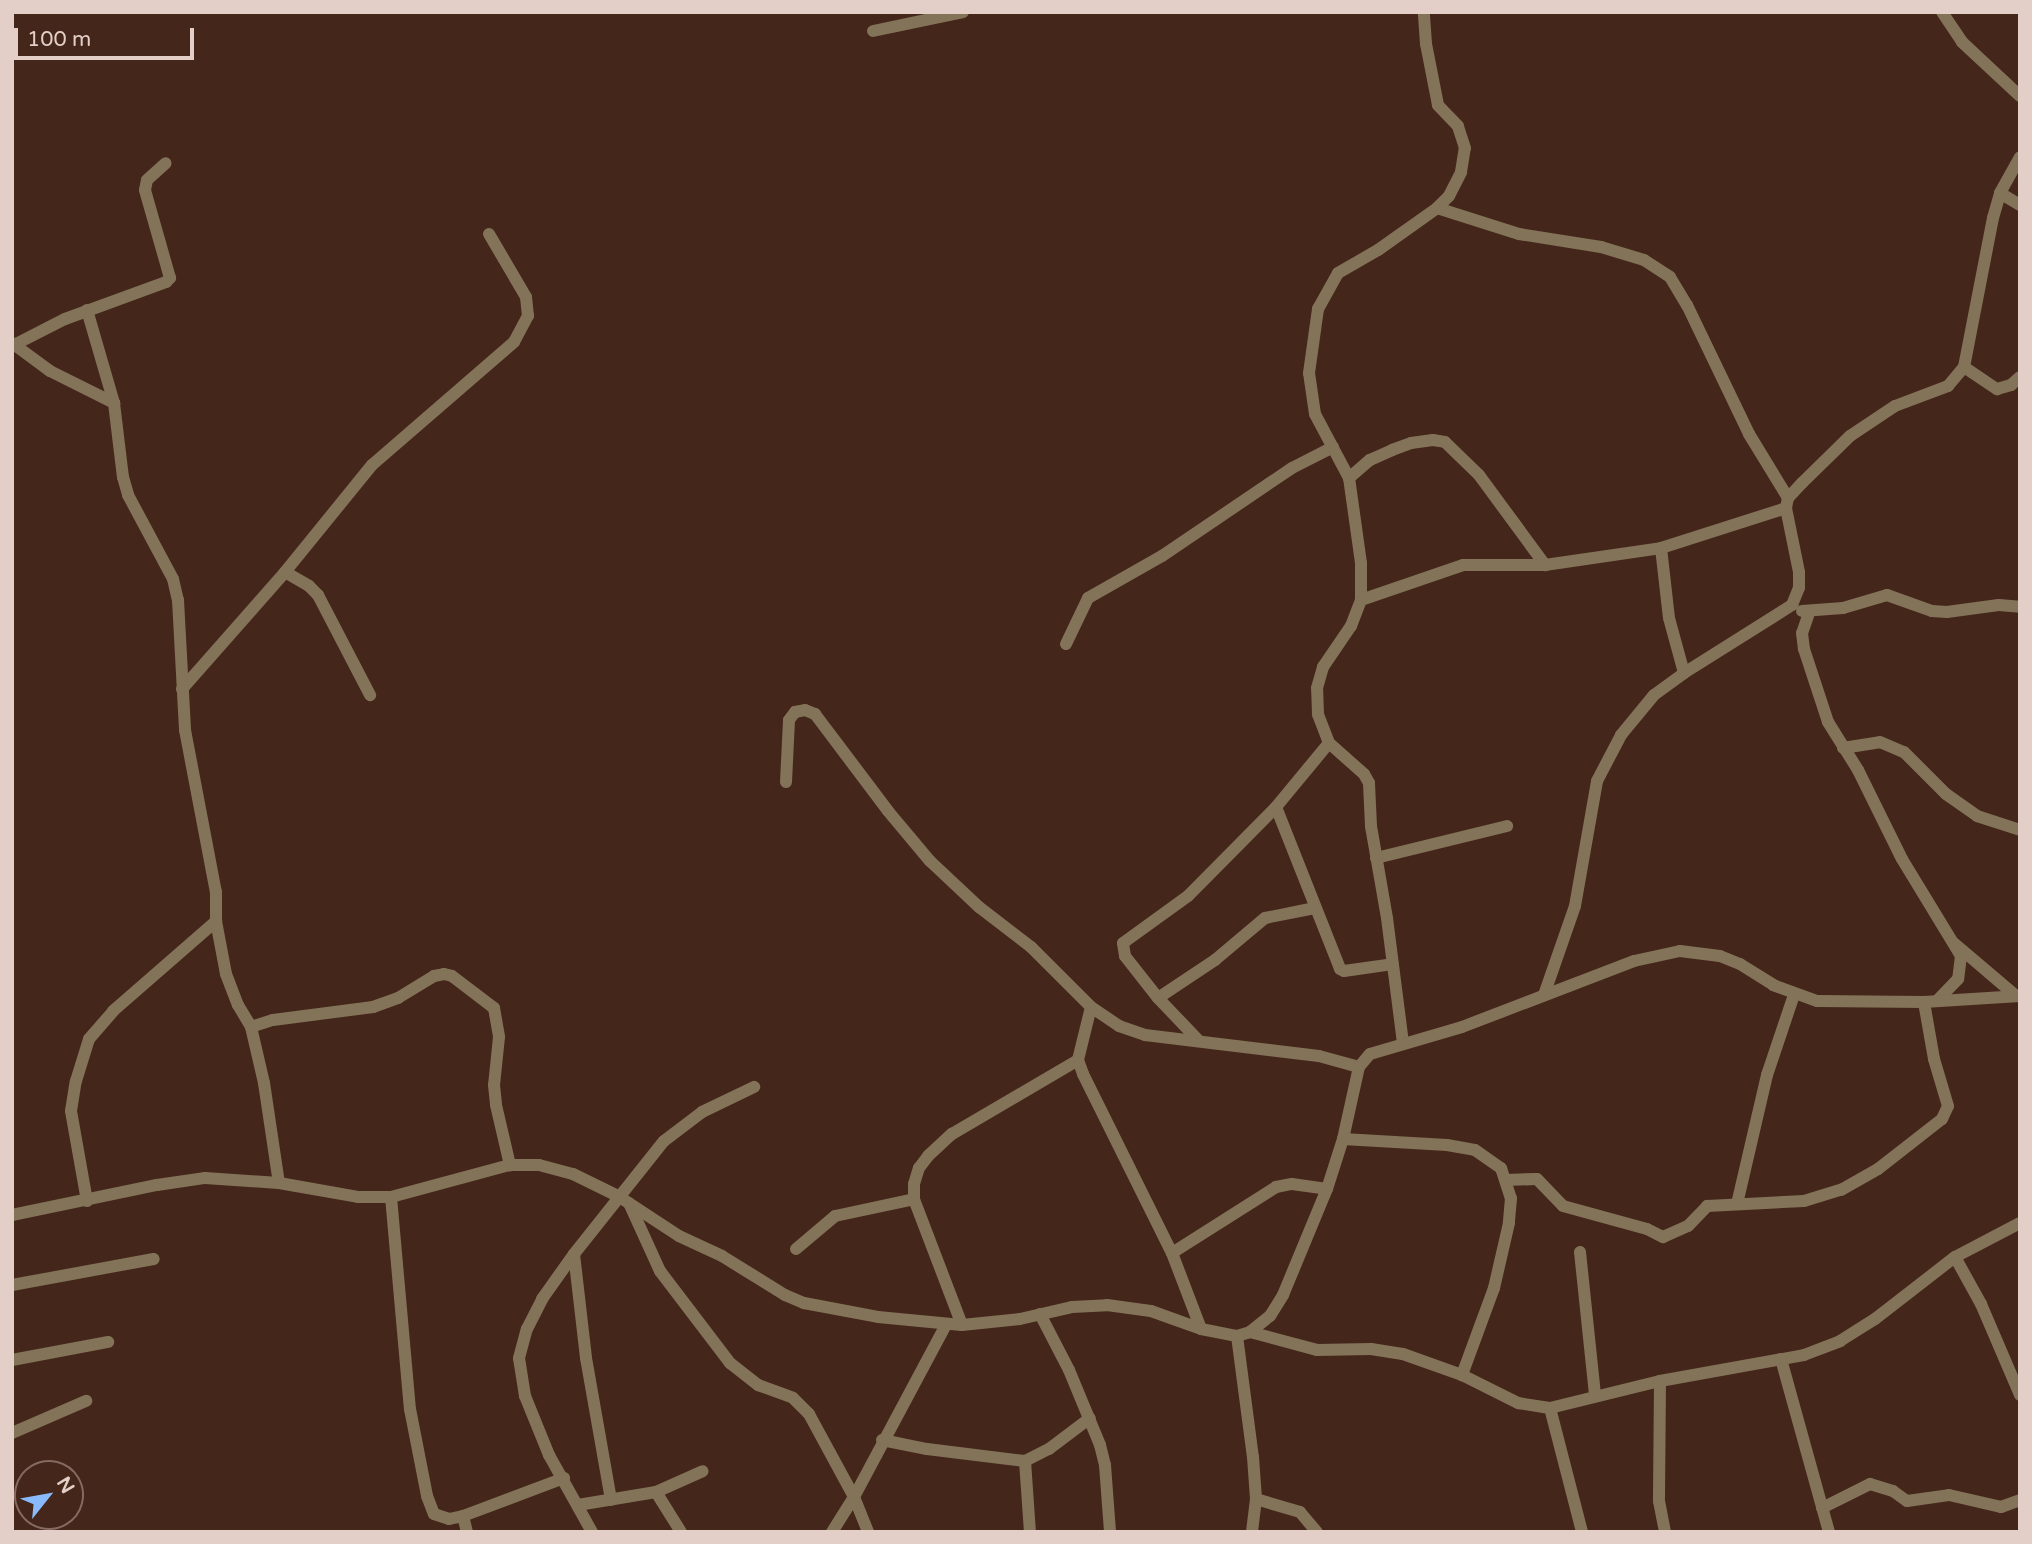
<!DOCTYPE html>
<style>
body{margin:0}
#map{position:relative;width:2032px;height:1544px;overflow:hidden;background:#44261b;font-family:"Varela Round",sans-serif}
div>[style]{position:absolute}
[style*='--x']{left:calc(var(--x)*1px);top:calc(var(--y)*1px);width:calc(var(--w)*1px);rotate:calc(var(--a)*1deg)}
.minor>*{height:12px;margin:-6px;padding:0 6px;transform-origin:6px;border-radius:6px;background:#837358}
span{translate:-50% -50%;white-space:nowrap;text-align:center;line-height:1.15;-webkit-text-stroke:5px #44261b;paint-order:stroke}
.frame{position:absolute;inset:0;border:14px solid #e3cfc8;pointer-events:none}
.north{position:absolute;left:14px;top:1460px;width:70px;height:70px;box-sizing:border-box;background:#44261b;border:2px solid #846a60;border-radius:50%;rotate:59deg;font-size:19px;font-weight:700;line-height:28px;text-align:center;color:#e3cfc8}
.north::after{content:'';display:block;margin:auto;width:24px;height:32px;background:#88bafc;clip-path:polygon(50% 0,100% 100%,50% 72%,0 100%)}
.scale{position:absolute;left:14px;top:28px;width:180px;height:32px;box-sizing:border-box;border:4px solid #e3cfc8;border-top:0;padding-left:9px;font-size:21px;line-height:24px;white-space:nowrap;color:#e3cfc8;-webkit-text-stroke:5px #44261b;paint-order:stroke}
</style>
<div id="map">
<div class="minor">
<i style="--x:1942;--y:12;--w:36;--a:56"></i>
<i style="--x:1962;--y:42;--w:79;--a:43"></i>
<i style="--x:873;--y:31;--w:92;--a:-11.9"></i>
<i style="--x:2000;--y:193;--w:23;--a:31"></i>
<i style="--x:1437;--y:208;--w:86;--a:17.6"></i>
<i style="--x:1519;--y:234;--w:83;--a:9"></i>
<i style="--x:1601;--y:247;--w:45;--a:16.8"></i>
<i style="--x:1644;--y:260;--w:31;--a:33"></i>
<i style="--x:1670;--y:277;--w:33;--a:59"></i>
<i style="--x:1687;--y:305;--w:143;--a:64.3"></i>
<i style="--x:1749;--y:434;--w:75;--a:58.6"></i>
<i style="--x:87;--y:310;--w:97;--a:73.8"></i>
<i style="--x:114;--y:403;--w:75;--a:83.1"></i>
<i style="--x:123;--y:477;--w:19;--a:74"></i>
<i style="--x:128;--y:495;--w:95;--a:61.8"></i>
<i style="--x:173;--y:579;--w:22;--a:77"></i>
<i style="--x:178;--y:600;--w:130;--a:86.9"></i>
<i style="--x:185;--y:730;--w:165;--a:79.2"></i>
<i style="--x:216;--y:892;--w:29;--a:90"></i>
<i style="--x:216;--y:921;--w:54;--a:79.3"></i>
<i style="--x:226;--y:974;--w:33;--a:69"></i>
<i style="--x:238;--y:1005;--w:26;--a:59"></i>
<i style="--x:251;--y:1027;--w:57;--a:76.9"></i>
<i style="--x:264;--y:1083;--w:101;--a:81.5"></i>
<i style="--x:12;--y:343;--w:47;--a:36.4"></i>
<i style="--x:50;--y:371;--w:72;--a:26.6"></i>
<i style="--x:12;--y:346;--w:59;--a:-27"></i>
<i style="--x:65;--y:319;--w:108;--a:-20.1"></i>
<i style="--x:166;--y:282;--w:6;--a:-45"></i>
<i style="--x:170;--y:278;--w:91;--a:-105.9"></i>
<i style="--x:145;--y:190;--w:10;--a:-79"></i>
<i style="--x:147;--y:180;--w:25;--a:-42"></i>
<i style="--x:1964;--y:367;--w:40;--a:34"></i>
<i style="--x:1997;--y:389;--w:15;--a:-16"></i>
<i style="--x:2011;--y:385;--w:12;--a:-42"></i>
<i style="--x:1349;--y:478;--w:28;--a:-41"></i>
<i style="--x:1370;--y:460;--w:24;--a:-24"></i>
<i style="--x:1392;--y:450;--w:20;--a:-20"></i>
<i style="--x:1411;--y:443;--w:22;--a:-8"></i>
<i style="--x:1433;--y:440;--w:12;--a:9"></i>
<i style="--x:1445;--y:442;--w:47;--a:44.1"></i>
<i style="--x:1479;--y:475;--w:112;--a:53.7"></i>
<i style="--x:1661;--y:548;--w:70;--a:83.5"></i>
<i style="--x:1669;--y:618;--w:57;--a:74.7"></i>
<i style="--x:285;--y:572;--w:28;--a:30"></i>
<i style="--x:309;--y:586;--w:13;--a:45"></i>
<i style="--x:318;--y:595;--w:113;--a:62.5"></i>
<i style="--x:1361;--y:600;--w:108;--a:-18.9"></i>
<i style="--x:1463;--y:565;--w:82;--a:0"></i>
<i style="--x:1545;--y:565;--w:117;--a:-8.3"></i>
<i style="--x:1661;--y:548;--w:131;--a:-17.7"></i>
<i style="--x:1802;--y:611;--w:41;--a:-4.2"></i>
<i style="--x:1843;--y:608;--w:46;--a:-16.5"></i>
<i style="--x:1887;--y:595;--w:48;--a:19.6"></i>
<i style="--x:1932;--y:611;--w:15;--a:4"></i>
<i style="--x:1947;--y:612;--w:52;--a:-7.7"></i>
<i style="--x:1999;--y:605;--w:21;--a:5"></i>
<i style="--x:1809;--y:613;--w:21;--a:109"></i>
<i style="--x:1802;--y:633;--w:16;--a:83"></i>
<i style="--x:1804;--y:649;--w:77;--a:71.8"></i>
<i style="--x:1828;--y:722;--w:57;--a:58"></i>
<i style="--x:1858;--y:770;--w:99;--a:63.7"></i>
<i style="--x:1902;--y:859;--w:114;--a:58.7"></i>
<i style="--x:1961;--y:956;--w:23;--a:97"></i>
<i style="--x:1958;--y:979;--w:28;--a:134"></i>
<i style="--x:1066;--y:644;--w:51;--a:-64.4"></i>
<i style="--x:1088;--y:598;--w:85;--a:-29.6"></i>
<i style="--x:1162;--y:556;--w:157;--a:-34.1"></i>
<i style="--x:1292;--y:468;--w:46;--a:-27.1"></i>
<i style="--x:182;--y:689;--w:156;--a:-48.6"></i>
<i style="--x:285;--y:572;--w:138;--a:-50.9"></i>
<i style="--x:372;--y:465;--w:188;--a:-40.9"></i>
<i style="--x:514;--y:342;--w:30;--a:-62"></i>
<i style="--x:528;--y:316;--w:19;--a:-96"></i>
<i style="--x:526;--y:297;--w:73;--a:-120.4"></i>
<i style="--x:1843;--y:748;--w:37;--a:-9"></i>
<i style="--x:1880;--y:742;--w:26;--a:23"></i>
<i style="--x:1904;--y:752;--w:59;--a:45"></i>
<i style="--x:1946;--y:794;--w:38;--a:35"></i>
<i style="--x:1977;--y:816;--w:45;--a:18"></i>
<i style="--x:786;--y:782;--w:62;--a:-87.2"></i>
<i style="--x:789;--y:720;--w:10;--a:-53"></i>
<i style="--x:795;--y:712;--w:10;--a:-11"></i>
<i style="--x:805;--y:710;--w:11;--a:22"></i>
<i style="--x:815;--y:714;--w:121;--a:53"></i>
<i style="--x:888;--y:811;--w:65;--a:50"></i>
<i style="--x:930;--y:861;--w:67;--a:43.2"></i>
<i style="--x:979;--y:907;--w:66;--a:37.6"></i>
<i style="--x:1031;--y:947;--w:85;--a:45"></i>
<i style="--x:1091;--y:1007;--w:34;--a:34"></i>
<i style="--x:1119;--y:1026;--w:28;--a:19"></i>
<i style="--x:1145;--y:1035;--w:175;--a:6.9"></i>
<i style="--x:1319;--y:1056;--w:41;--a:15.4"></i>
<i style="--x:1276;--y:807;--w:174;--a:68.4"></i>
<i style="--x:1340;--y:969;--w:4;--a:27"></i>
<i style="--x:1344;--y:971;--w:49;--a:-8.1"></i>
<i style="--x:1376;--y:858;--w:135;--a:-13.7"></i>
<i style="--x:1955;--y:944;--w:80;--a:40.4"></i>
<i style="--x:1544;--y:995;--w:94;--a:-70.8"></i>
<i style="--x:1575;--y:906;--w:127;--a:-80"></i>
<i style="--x:1597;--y:781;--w:52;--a:-62.4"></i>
<i style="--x:1621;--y:735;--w:52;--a:-50.5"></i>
<i style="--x:1654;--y:695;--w:37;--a:-36"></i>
<i style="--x:1684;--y:673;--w:128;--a:-32.2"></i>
<i style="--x:1792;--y:605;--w:18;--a:-68"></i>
<i style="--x:1799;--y:588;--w:16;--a:-90"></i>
<i style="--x:1799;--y:572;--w:65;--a:-101.5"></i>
<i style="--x:1786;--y:508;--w:10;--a:-79"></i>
<i style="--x:1788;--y:498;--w:21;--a:-47"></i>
<i style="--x:1802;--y:483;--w:67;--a:-44.4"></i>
<i style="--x:1850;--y:436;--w:54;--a:-33.7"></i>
<i style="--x:1895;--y:406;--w:57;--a:-20.7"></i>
<i style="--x:1948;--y:386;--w:25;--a:-50"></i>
<i style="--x:1964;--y:367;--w:152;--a:-79"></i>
<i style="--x:1993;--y:218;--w:26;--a:-74"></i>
<i style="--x:2000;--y:193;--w:41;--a:-60.9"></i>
<i style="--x:1158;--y:998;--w:69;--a:-33.7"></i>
<i style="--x:1215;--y:960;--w:65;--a:-40"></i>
<i style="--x:1265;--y:918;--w:51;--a:-11.3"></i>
<i style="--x:1091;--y:1007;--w:55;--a:103.8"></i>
<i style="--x:1078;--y:1060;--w:15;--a:70"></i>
<i style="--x:1083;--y:1074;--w:200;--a:63.6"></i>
<i style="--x:1172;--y:1253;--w:81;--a:69.1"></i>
<i style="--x:251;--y:1027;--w:23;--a:-18"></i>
<i style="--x:273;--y:1020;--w:101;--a:-7.4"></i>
<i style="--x:373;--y:1007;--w:27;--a:-20"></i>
<i style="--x:398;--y:998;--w:42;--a:-31.4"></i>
<i style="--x:434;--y:976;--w:10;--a:-11"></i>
<i style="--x:444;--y:974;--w:8;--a:14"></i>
<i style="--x:452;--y:976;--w:53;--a:37.3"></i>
<i style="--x:494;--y:1008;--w:29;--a:80"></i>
<i style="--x:499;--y:1037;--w:48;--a:95.9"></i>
<i style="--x:494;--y:1085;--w:20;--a:84"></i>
<i style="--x:496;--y:1105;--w:62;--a:76.9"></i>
<i style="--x:1199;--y:1041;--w:59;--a:-133.6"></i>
<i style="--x:1158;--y:998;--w:53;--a:-128.2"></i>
<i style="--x:1125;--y:956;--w:13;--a:-99"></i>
<i style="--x:1123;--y:943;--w:80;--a:-35.9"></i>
<i style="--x:1188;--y:896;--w:125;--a:-45.3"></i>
<i style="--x:1276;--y:807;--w:83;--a:-50.4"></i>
<i style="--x:1403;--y:1043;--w:126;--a:-97.3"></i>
<i style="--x:1387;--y:918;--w:93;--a:-99.9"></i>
<i style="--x:1371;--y:826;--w:43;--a:-92.7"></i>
<i style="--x:1369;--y:783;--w:10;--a:-119"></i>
<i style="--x:1364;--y:774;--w:47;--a:-138.5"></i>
<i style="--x:1329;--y:743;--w:31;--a:-111"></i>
<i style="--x:1318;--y:714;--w:26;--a:-92"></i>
<i style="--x:1317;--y:688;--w:22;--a:-74"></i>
<i style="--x:1323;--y:667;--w:50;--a:-55.7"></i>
<i style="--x:1351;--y:626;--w:28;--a:-69"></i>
<i style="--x:1361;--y:600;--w:37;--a:-90"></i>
<i style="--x:1361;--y:563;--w:86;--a:-98"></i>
<i style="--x:1349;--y:478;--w:72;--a:-118"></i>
<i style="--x:1315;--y:414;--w:41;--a:-98.3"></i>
<i style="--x:1309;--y:373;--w:65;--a:-82"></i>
<i style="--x:1318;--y:309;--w:41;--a:-60.9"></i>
<i style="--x:1338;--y:273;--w:46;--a:-29.9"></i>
<i style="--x:1378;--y:250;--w:72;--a:-35.4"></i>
<i style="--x:1437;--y:208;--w:17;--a:-45"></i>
<i style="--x:1449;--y:196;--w:27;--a:-63"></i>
<i style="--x:1461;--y:172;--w:24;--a:-81"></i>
<i style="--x:1465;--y:148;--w:23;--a:-108"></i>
<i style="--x:1458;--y:126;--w:29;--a:-134"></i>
<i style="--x:1438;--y:105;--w:62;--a:-101.1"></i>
<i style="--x:1426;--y:44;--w:32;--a:-94"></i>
<i style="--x:1343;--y:1139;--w:104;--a:3.3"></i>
<i style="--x:1447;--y:1145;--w:28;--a:10"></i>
<i style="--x:1475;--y:1150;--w:32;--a:35"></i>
<i style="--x:1501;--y:1168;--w:32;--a:72"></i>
<i style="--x:1511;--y:1198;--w:25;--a:95"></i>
<i style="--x:1509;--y:1223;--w:67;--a:103"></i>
<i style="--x:1494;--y:1288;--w:93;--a:110.2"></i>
<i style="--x:1506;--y:1180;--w:31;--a:-2"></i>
<i style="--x:1537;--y:1179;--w:37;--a:46"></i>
<i style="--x:1563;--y:1206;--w:87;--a:15.3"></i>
<i style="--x:1647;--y:1229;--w:18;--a:27"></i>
<i style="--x:1663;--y:1237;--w:27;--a:-24"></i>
<i style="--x:1688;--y:1226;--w:28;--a:-46"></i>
<i style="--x:1707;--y:1206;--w:97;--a:-3"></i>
<i style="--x:1804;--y:1201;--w:39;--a:-17"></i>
<i style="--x:1841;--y:1190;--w:43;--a:-29.6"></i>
<i style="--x:1878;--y:1169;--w:81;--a:-38"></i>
<i style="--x:1942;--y:1119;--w:14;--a:-65"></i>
<i style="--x:1948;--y:1106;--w:49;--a:-106.6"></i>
<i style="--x:1934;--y:1059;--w:58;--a:-100"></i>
<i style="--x:391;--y:1197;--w:213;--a:84.9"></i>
<i style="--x:410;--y:1409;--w:89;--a:78.9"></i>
<i style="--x:427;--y:1496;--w:19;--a:69"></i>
<i style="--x:434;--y:1514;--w:16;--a:18"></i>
<i style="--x:449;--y:1519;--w:14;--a:-12"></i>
<i style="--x:463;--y:1516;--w:108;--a:-20.6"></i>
<i style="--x:87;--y:1201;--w:91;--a:-100.1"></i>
<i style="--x:71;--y:1111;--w:30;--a:-81"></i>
<i style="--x:76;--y:1081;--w:44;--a:-72.8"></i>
<i style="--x:89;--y:1039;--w:37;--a:-49"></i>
<i style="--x:113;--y:1011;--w:137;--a:-41.1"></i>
<i style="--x:629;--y:1203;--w:75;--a:65.5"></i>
<i style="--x:660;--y:1271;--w:116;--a:52.7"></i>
<i style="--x:730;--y:1363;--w:36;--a:38"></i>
<i style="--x:758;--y:1385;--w:37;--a:20"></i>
<i style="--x:793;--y:1398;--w:23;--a:45"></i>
<i style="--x:809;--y:1414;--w:94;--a:61.5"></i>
<i style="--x:854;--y:1497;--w:38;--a:68"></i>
<i style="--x:1737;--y:1204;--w:132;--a:-76.9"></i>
<i style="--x:1767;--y:1075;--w:84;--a:-71.4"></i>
<i style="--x:12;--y:1215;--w:148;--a:-11.7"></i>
<i style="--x:157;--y:1185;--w:49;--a:-8.3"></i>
<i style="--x:205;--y:1178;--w:74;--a:3.9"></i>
<i style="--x:279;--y:1183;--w:80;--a:10"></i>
<i style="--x:358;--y:1197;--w:33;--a:0"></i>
<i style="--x:391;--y:1197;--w:123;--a:-15.1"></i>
<i style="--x:510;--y:1165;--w:29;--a:0"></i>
<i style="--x:539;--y:1165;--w:35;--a:15"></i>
<i style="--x:573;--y:1174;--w:50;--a:26.1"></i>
<i style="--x:618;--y:1196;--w:73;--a:33.3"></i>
<i style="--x:679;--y:1236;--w:47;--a:24.9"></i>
<i style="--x:722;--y:1256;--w:74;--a:31.8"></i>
<i style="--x:785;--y:1295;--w:21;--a:23"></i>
<i style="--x:804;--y:1303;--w:75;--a:10.7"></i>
<i style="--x:878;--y:1317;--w:84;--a:5.4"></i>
<i style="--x:962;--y:1325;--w:58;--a:-5.9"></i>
<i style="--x:1020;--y:1319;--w:53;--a:-13"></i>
<i style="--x:1072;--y:1307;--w:35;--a:-3"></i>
<i style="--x:1107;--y:1305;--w:44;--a:7.8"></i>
<i style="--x:1151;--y:1311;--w:53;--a:19.8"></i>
<i style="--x:1201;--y:1329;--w:37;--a:11"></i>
<i style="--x:1237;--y:1336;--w:14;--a:-17"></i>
<i style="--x:1250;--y:1332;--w:26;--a:-39"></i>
<i style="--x:1270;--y:1316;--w:25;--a:-58"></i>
<i style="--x:1283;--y:1295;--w:115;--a:-67.5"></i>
<i style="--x:1327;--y:1189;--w:52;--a:-72.3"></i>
<i style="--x:1343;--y:1139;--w:74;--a:-77.5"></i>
<i style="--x:1359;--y:1067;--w:17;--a:-50"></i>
<i style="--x:1370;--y:1054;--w:96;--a:-16.4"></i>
<i style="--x:1462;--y:1027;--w:184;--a:-21"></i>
<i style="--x:1634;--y:961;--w:47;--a:-12.3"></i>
<i style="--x:1680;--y:951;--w:40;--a:7.1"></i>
<i style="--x:1720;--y:956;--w:22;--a:22"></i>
<i style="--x:1740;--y:964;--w:39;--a:32"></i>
<i style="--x:1773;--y:985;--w:47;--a:20"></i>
<i style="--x:1817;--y:1001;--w:107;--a:0.5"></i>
<i style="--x:1924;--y:1002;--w:96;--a:-3.6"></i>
<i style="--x:796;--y:1249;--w:51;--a:-40.2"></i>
<i style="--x:835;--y:1216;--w:81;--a:-12.1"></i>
<i style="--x:1580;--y:1252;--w:144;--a:84"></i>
<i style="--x:1172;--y:1253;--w:123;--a:-32.4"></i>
<i style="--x:1276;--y:1187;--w:16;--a:-11"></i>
<i style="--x:1292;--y:1184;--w:35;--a:8"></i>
<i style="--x:574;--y:1254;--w:105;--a:83.4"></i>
<i style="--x:586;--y:1358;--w:144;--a:80"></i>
<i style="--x:1955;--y:1257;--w:54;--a:61"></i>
<i style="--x:1981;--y:1304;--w:99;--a:66.8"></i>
<i style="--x:12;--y:1285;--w:144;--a:-10.4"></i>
<i style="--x:1040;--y:1314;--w:63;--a:62.6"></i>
<i style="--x:1069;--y:1370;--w:81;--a:67.5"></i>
<i style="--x:1100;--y:1445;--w:21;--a:76"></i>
<i style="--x:1105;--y:1465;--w:67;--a:85.7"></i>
<i style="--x:962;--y:1325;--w:135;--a:-110.9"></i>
<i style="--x:914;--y:1199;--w:15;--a:-90"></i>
<i style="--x:914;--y:1184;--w:17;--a:-73"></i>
<i style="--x:919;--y:1168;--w:15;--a:-53"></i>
<i style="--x:928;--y:1156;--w:33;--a:-43"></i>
<i style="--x:952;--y:1134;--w:146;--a:-30.4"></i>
<i style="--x:1250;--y:1332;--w:69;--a:15"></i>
<i style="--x:1317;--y:1350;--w:54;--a:-1.1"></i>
<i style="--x:1371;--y:1349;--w:32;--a:9"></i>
<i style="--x:1403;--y:1354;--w:63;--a:19.6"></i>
<i style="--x:1462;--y:1375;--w:63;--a:26.6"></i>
<i style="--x:1518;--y:1403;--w:32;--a:9"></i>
<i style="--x:1550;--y:1408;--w:113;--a:-13.8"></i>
<i style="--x:1660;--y:1381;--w:146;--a:-10.2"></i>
<i style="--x:1804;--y:1355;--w:39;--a:-21"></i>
<i style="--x:1840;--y:1341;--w:41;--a:-32.2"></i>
<i style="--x:1875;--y:1319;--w:101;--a:-37.8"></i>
<i style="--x:1955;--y:1257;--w:73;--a:-27.6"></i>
<i style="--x:1237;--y:1336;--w:122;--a:82.5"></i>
<i style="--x:1253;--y:1457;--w:42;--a:85.9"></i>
<i style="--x:1256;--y:1499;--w:33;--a:97"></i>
<i style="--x:1781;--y:1359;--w:180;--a:74.5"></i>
<i style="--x:12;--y:1360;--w:98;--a:-10.6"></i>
<i style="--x:1660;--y:1381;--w:120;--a:90.5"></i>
<i style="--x:1659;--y:1501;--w:32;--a:79"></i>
<i style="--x:1550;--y:1408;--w:128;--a:75.5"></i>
<i style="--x:12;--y:1433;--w:81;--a:-23.4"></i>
<i style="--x:882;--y:1440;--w:46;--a:11.3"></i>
<i style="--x:927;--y:1449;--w:99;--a:7"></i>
<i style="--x:1025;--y:1461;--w:27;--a:-27"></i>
<i style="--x:1049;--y:1449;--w:51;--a:-37.1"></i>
<i style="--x:1025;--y:1461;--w:71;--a:86"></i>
<i style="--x:656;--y:1492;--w:47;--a:58"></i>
<i style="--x:1256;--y:1499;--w:46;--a:16.5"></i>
<i style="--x:1300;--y:1512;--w:26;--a:50"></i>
<i style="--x:578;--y:1505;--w:79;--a:-9.5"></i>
<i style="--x:656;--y:1492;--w:51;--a:-24.1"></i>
<i style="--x:1822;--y:1508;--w:54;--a:-26.6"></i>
<i style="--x:1870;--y:1484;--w:24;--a:17"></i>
<i style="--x:1893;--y:1491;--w:17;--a:36"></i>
<i style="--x:1907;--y:1501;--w:42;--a:-8.1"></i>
<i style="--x:1949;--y:1495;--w:53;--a:13"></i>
<i style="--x:2001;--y:1507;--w:20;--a:-20"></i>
<i style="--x:463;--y:1516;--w:16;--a:76"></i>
<i style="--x:592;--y:1532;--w:88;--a:-119.2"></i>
<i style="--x:549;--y:1455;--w:64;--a:-112.1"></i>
<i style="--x:525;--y:1396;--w:38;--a:-99"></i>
<i style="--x:519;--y:1358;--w:30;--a:-75"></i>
<i style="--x:527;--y:1329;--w:34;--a:-63"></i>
<i style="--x:542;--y:1299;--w:55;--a:-54.6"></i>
<i style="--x:574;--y:1254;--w:144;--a:-51.5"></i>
<i style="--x:664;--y:1141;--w:48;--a:-37.3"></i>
<i style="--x:702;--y:1112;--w:58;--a:-25.7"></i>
<i style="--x:832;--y:1532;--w:41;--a:-57.8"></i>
<i style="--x:854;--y:1497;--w:195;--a:-61.9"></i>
</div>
<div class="frame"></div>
<div class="north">N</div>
<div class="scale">100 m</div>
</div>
